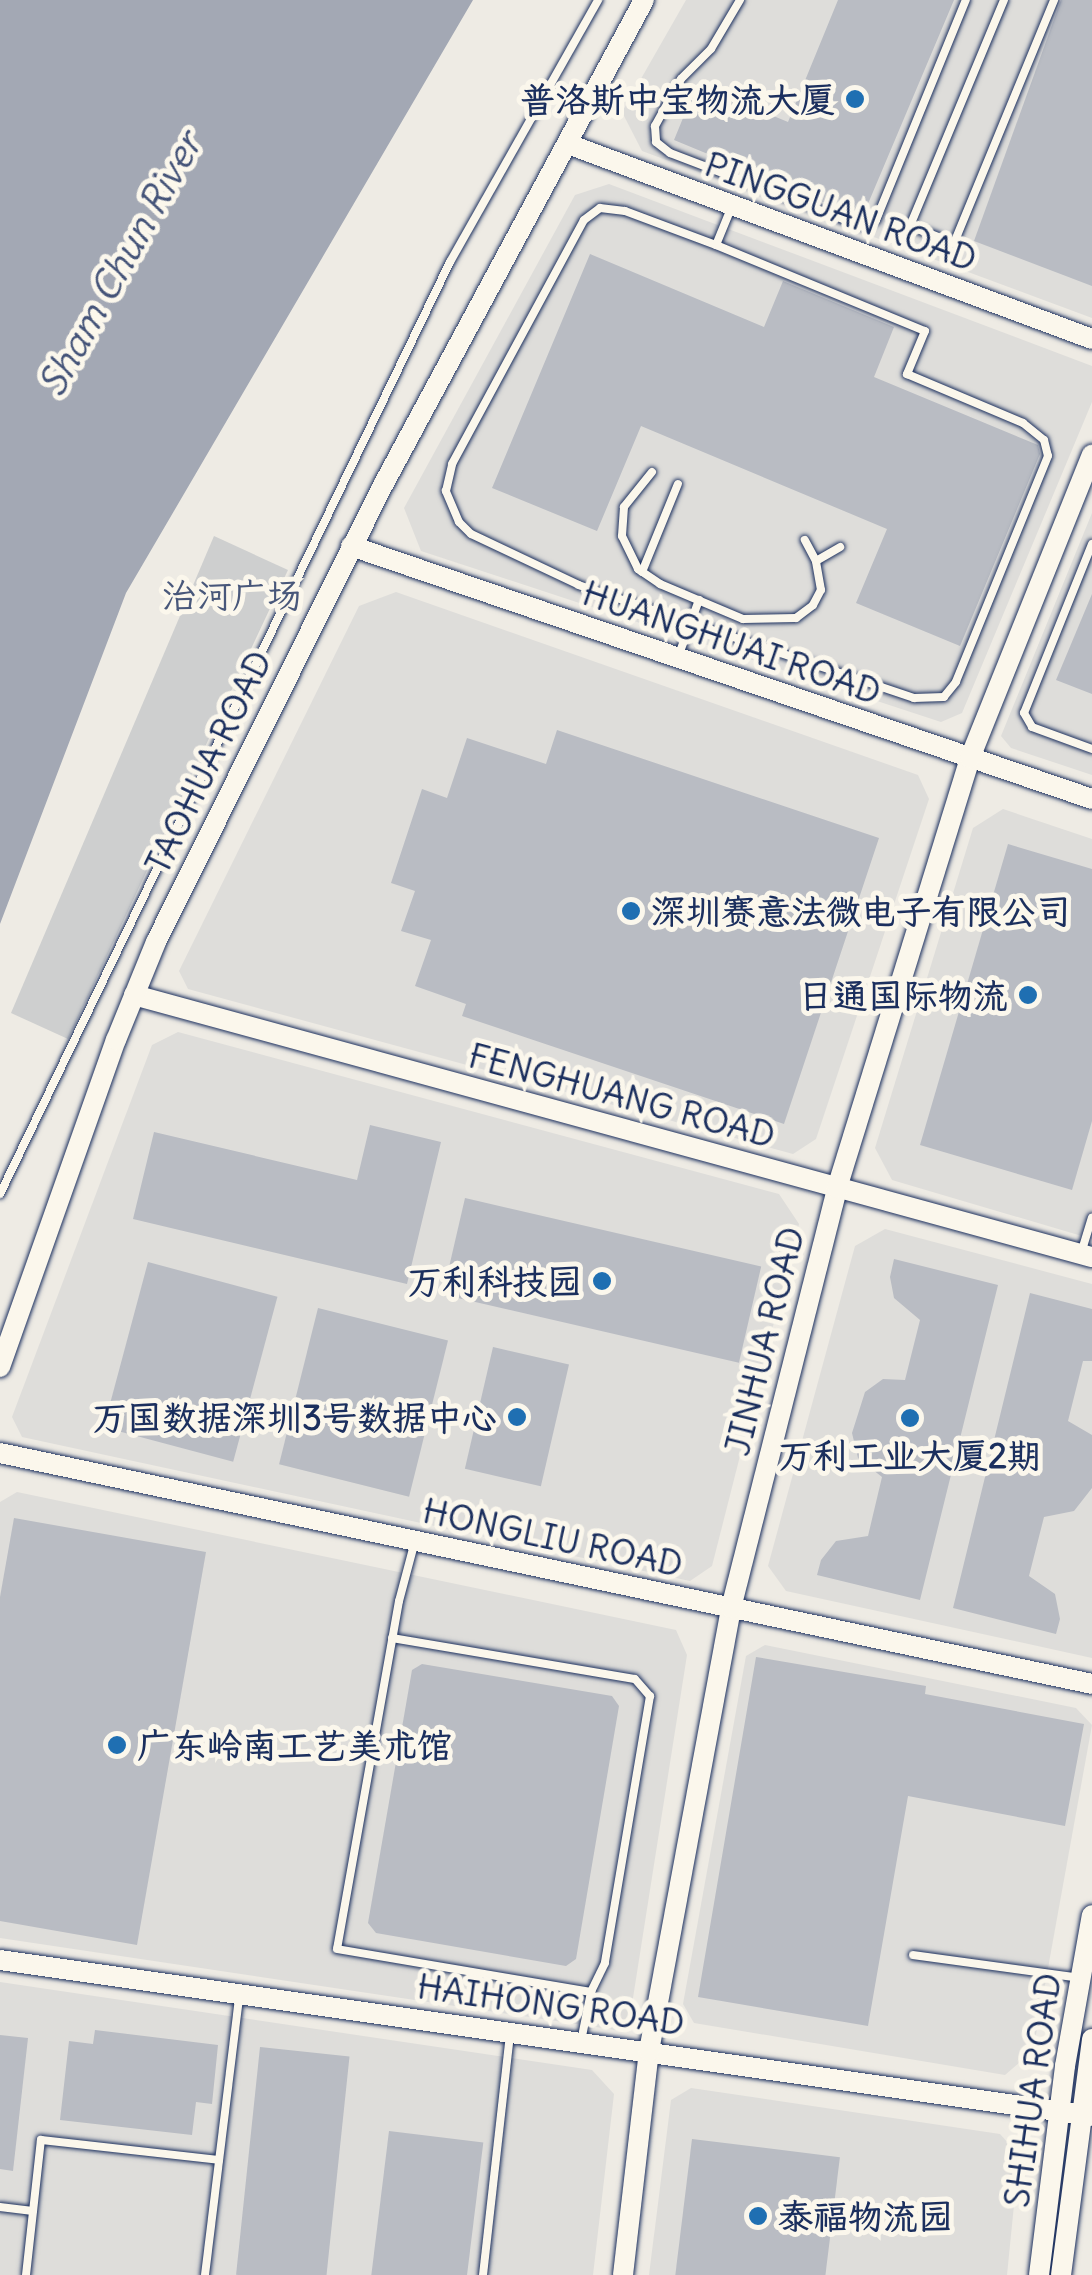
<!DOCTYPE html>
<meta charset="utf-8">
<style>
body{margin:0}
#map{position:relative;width:1092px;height:2275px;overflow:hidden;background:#eeebe4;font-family:Delius,"LXGW WenKai TC",sans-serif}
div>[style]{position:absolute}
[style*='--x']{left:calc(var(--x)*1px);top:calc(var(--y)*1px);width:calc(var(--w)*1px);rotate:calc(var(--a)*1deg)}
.built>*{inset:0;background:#deddda}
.green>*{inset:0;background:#cecfcf}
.water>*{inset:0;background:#a3a8b4}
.building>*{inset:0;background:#b9bcc3;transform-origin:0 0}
.roads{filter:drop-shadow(0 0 2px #1b2f5e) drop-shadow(0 0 2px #1b2f5e)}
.lane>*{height:8px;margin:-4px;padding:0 4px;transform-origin:4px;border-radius:4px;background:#fbf7ec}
.secondary>*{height:20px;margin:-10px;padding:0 10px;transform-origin:10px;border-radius:10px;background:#fbf7ec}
.dots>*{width:28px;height:28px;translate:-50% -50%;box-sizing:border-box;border:5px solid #fbf7ec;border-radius:50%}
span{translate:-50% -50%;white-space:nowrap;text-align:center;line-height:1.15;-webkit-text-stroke:10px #fbf7ec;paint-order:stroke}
.poi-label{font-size:35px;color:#1b2f5e;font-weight:700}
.right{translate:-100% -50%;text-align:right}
.left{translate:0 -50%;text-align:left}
.street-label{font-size:35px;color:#1b2f5e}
.park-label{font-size:35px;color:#48577a}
.water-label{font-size:38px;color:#445378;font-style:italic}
</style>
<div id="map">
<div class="built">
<i style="clip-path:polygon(686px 0,1092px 0,1092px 318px,642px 151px,622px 112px)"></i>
<i style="clip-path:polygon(609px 184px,1092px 366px,1092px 402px,962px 713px,941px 722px,421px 551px,404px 508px,575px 195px)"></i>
<i style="clip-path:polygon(1092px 513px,1092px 775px,1011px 748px,1001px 736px)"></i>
<i style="clip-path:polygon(396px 592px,918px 775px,929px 799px,816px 1139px,793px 1154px,188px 989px,179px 971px,359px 606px)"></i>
<i style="clip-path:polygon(1003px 809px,1092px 839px,1092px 1239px,892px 1180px,875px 1148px,973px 828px)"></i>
<i style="clip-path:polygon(178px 1032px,779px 1194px,799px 1224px,712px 1566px,690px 1581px,22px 1437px,12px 1417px,152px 1045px)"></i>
<i style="clip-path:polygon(885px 1229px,1092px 1284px,1092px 1658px,786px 1591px,768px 1566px,855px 1246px)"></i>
<i style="clip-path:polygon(17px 1492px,676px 1630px,687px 1655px,630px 2017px,616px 2030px,0 1938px,0 1502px)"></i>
<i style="clip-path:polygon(765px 1645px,1076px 1708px,1092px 1725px,1033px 2051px,1005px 2075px,694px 2023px,683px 2004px,746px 1656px)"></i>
<i style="clip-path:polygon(0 1982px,592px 2070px,614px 2094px,593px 2275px,0 2275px)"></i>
<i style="clip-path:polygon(691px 2088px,1000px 2134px,1019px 2155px,1007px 2275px,649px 2275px,671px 2100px)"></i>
</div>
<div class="green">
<i style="clip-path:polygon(214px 536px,288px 570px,68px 1039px,11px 1013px)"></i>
</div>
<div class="water">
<i style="clip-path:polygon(0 0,473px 0,126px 593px,0 924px)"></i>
</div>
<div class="building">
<i style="clip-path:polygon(838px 0,954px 0,862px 218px,674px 140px,697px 84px,788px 122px)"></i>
<i style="clip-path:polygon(1061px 0,1092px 0,1092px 286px,974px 241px)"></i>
<i style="clip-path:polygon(590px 254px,764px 327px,783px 281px,894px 327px,874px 377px,1038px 445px,1040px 454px,960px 646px,856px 603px,887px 529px,641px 426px,597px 531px,492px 488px)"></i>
<i style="clip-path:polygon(1092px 594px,1092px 694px,1056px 680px)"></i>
<i style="clip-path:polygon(557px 730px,879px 838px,784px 1124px,462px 1016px,466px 1004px,415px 986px,431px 940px,401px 931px,415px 891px,391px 883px,422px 789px,447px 798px,467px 738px,546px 764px)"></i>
<i style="clip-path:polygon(1008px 844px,1092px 869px,1092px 1121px,1072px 1190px,920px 1145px)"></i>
<i style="clip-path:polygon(370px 1125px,441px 1142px,407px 1284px,133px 1219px,154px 1132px,357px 1180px)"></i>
<i style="left:465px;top:1198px;width:304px;height:99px;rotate:13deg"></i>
<i style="clip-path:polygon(894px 1259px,998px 1285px,920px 1600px,817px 1575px,821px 1560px,836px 1541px,868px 1536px,882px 1477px,858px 1458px,852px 1433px,865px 1392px,883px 1379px,905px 1380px,920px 1320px,894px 1298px,890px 1277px)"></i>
<i style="left:148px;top:1262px;width:134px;height:171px;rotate:15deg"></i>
<i style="clip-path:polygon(1030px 1293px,1092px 1309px,1092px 1361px,1083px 1361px,1068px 1421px,1092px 1435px,1092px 1488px,1074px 1511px,1044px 1517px,1029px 1576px,1055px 1594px,1060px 1619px,1056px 1634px,953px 1608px)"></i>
<i style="left:318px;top:1308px;width:134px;height:161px;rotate:14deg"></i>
<i style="left:493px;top:1347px;width:78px;height:125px;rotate:13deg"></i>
<i style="clip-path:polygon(14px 1518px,206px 1552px,137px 1945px,0 1921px,0 1597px)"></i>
<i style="clip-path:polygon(756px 1657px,926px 1686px,925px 1694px,1084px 1724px,1065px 1826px,908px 1796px,868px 2026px,698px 1997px)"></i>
<i style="clip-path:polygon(422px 1664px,612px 1696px,619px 1706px,576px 1959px,566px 1966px,376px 1933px,368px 1923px,412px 1670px)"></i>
<i style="clip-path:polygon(95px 2030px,218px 2045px,212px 2104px,196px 2102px,192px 2135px,60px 2120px,69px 2041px,93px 2044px)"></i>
<i style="clip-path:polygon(0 2035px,28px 2038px,13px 2171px,0 2169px)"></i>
<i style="left:260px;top:2047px;width:90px;height:229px;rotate:6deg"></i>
<i style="left:389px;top:2131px;width:95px;height:145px;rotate:7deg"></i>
<i style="left:692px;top:2139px;width:149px;height:137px;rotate:7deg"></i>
</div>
<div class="roads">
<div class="lane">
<i style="--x:740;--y:0;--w:57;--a:120.6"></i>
<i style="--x:711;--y:49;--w:42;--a:135"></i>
<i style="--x:681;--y:79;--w:54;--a:119"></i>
<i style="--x:655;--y:126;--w:16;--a:86"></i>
<i style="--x:656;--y:142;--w:18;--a:38"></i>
<i style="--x:670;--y:153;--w:204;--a:20.9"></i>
<i style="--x:861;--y:226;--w:16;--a:-22"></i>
<i style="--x:876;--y:220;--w:238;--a:-67.8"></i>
<i style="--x:1004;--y:0;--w:245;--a:112.6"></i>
<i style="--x:910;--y:226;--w:47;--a:21.1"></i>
<i style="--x:954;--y:243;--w:263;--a:-67.6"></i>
<i style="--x:600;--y:208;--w:25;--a:7"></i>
<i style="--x:625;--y:211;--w:97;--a:20.5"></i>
<i style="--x:716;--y:245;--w:226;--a:22.4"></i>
<i style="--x:925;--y:331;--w:47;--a:112.7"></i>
<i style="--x:907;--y:374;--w:126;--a:22.9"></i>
<i style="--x:1023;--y:423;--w:27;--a:39"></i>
<i style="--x:1044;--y:440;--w:16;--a:76"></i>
<i style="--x:1048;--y:456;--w:244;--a:112.2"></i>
<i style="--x:956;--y:682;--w:19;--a:129"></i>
<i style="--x:944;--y:697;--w:30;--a:178"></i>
<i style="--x:914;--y:698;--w:354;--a:-161.4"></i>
<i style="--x:579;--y:585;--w:119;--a:-154.7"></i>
<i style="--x:471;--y:534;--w:17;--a:-135"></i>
<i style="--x:459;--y:522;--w:34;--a:-113"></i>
<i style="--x:446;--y:491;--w:28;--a:-77"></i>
<i style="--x:452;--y:464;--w:277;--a:-61.6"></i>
<i style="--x:584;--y:220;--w:20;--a:-37"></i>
<i style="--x:716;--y:245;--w:42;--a:-67.7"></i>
<i style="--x:652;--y:472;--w:45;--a:128.7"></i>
<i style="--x:624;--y:507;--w:29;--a:94"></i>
<i style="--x:622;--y:536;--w:37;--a:64"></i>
<i style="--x:638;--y:569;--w:27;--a:34"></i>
<i style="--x:660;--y:584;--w:90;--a:22.9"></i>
<i style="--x:743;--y:619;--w:53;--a:-1.1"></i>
<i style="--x:796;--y:618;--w:21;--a:-37"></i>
<i style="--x:813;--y:605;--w:17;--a:-62"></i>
<i style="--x:821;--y:590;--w:29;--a:-100"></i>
<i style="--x:816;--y:561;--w:24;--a:-118"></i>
<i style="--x:1092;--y:544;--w:182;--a:111.9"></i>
<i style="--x:1024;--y:713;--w:16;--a:60"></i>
<i style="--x:1032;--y:727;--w:64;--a:20.1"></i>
<i style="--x:816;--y:561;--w:28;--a:-30"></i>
<i style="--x:642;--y:572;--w:95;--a:-67.8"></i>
<i style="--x:678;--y:657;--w:61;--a:-69.8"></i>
<i style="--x:0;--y:1194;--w:1035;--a:-64.23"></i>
<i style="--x:450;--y:262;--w:301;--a:-60.5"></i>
<i style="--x:1082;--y:1250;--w:34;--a:-73"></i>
<i style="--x:415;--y:1541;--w:62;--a:104.9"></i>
<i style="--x:399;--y:1601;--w:353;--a:100.1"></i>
<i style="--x:337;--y:1949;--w:258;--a:9.6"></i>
<i style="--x:392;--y:1638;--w:246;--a:9.6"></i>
<i style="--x:635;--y:1679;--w:23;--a:49"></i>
<i style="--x:650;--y:1696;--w:271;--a:99.6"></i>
<i style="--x:605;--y:1963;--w:32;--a:116"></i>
<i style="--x:591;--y:1992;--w:50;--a:101.5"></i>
<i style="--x:913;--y:1955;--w:169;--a:7.8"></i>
<i style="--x:0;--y:2207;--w:33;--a:7"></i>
<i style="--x:26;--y:2275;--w:136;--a:-83.7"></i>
<i style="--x:41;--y:2140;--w:179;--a:6.4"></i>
<i style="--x:205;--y:2275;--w:280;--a:-83"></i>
<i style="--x:483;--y:2275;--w:241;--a:-83.6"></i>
</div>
<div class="secondary">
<i style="--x:568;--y:144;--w:559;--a:20.41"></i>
<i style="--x:351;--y:546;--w:783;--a:18.85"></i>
<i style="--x:134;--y:995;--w:993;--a:15.3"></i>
<i style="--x:0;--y:1367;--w:347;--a:-70.5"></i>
<i style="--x:116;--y:1040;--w:106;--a:-67.8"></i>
<i style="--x:156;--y:942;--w:508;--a:-63.59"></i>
<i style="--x:382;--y:487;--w:553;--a:-61.72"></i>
<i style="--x:0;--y:1453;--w:1116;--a:11.94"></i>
<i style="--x:0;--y:1960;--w:1103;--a:8.13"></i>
<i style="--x:623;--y:2275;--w:226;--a:-83.4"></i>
<i style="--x:649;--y:2051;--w:451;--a:-79.5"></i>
<i style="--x:731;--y:1608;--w:433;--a:-75.8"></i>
<i style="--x:837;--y:1188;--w:450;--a:-72.8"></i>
<i style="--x:970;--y:758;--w:327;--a:-68.1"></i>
<i style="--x:1039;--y:2275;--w:211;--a:-82.9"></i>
<i style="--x:1065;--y:2066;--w:153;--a:-79.9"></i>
<i style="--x:1061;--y:2275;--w:238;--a:-82.5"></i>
</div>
</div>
<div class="dots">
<i style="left:855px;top:99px;background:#1f6fb2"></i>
<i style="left:631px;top:911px;background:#1f6fb2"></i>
<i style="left:1028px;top:995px;background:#1f6fb2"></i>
<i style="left:602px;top:1281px;background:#1f6fb2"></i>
<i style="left:517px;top:1417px;background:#1f6fb2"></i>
<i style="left:910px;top:1418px;background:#1f6fb2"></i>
<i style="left:117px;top:1745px;background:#1f6fb2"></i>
<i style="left:758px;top:2216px;background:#1f6fb2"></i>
</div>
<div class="poi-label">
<span class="right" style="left:835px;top:99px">普洛斯中宝物流大厦</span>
<span class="left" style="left:651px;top:911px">深圳赛意法微电子有限公司</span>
<span class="right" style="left:1008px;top:995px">日通国际物流</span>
<span class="right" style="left:582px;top:1281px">万利科技园</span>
<span class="right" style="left:497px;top:1417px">万国数据深圳3号数据中心</span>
<span style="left:910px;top:1455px">万利工业大厦2期</span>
<span class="left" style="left:137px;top:1745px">广东岭南工艺美术馆</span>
<span class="left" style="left:778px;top:2216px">泰福物流园</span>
</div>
<div class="street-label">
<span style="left:841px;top:211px;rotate:20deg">PINGGUAN ROAD</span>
<span style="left:732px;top:642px;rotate:19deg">HUANGHUAI ROAD</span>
<span style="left:208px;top:762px;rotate:-64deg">TAOHUA ROAD</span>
<span style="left:622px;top:1095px;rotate:15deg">FENGHUANG ROAD</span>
<span style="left:764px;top:1341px;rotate:-76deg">JINHUA ROAD</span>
<span style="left:553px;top:1537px;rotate:12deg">HONGLIU ROAD</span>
<span style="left:551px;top:2004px;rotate:8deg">HAIHONG ROAD</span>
<span style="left:1032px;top:2090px;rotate:-82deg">SHIHUA ROAD</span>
</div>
<div class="park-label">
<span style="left:232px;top:595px">治河广场</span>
</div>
<div class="water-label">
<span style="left:120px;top:264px;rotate:-61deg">Sham Chun River</span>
</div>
</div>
